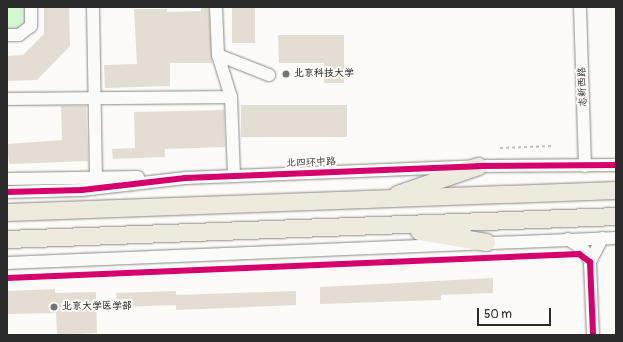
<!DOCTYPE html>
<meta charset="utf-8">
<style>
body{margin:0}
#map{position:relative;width:623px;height:342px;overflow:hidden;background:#fcfbf8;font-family:Pangolin,"LXGW WenKai TC",sans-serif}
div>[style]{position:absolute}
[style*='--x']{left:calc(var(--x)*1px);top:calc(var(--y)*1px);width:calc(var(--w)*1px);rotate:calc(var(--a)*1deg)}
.green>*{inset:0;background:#d6f5d2}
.building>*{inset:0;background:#e4ddd3;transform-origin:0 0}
.path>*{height:2px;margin-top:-1px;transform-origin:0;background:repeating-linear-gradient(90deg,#c0bfbc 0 3px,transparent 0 6px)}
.roads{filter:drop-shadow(0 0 1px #898987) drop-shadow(0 0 1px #898987)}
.minor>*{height:12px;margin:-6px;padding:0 6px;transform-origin:6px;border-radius:6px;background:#fbfbf9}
.highway>*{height:17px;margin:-8.5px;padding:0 8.5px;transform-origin:8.5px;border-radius:8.5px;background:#eeeadd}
.cycleway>*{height:6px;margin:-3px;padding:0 3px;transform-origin:3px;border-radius:3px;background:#d6006c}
.dots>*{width:11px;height:11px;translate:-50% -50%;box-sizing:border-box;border:2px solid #fdfcf7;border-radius:50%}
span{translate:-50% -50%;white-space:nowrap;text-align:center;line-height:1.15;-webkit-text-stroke:4px #fdfcf7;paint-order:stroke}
.poi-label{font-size:10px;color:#2b2b2b;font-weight:700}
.left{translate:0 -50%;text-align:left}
.street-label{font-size:10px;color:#2b2b2b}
.frame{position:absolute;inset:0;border:8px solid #2b2b2b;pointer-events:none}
.scale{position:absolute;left:477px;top:308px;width:74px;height:18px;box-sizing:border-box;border:2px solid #2b2b2b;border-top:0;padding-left:5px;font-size:12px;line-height:14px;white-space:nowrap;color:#2b2b2b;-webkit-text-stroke:3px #fdfcf7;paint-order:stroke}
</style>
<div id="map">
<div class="green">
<i style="clip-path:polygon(7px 7px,30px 7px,31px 26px,7px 35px)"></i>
</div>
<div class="building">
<i style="clip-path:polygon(44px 7px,69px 7px,70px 46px,37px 80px,7px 81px,7px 56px,23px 55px,44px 34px)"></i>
<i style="clip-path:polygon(201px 7px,209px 7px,212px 63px,170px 63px,170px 86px,105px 88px,104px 65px,137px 64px,134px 9px,167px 9px,167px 12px,201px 11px)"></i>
<i style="left:232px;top:7px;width:23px;height:36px"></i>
<i style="clip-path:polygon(278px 35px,344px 35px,344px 83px,324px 83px,324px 63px,279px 63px)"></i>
<i style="left:347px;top:105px;width:32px;height:106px;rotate:90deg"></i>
<i style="clip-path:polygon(61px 106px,86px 106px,88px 161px,9px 164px,7px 144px,62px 140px)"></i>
<i style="clip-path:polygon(224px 110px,225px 147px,165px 149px,165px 157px,113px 159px,112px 149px,135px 148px,134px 112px)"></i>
<i style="clip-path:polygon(493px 278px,493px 293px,441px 295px,441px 300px,320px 304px,320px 287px)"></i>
<i style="clip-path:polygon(55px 289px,55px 293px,96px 292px,97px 333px,57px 335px,56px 313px,7px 314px,7px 291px)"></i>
<i style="clip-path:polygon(176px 291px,176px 295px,296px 291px,296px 305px,176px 310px,176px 305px,117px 307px,116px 293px)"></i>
</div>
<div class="path">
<i style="--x:500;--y:148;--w:51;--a:-2.2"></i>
</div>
<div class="roads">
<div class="minor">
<i style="--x:93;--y:7;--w:170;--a:89"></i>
<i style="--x:216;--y:7;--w:48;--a:87.6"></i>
<i style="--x:218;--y:55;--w:55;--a:21.4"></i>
<i style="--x:580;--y:7;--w:159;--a:88.2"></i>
<i style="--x:7;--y:35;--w:12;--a:0"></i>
<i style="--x:19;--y:35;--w:15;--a:-37"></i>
<i style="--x:31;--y:26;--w:19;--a:-90"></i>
<i style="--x:218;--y:55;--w:44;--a:72.8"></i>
<i style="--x:7;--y:99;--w:224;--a:-0.5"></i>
<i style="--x:231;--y:97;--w:79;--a:87.8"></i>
<i style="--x:7;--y:179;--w:131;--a:-0.9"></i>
<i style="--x:7;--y:192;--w:75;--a:-1.5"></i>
<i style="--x:82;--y:190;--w:104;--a:-6.6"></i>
<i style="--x:185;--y:178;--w:293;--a:-2.3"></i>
<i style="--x:478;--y:166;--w:138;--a:-0.4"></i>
<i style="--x:568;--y:239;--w:19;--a:35"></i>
<i style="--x:584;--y:250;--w:13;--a:63"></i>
<i style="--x:7;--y:263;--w:610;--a:-2.35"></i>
<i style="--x:593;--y:335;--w:73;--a:-92.4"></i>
<i style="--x:590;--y:262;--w:27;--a:-63"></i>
</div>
<div class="highway">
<i style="--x:397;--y:194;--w:86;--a:-19.1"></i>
<i style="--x:7;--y:212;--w:609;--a:-2.07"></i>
<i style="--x:419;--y:231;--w:68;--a:9.3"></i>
<i style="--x:7;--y:239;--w:609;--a:-2.16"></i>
</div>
</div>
<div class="cycleway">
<i style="--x:7;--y:192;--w:75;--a:-1.5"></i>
<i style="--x:82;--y:190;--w:104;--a:-6.6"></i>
<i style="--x:185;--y:178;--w:293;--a:-2.3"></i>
<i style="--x:478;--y:166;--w:138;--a:-0.4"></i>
<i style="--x:590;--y:262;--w:73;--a:87.6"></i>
<i style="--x:7;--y:278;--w:573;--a:-2.4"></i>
<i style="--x:579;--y:254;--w:14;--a:36"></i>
</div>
<div class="dots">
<i style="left:286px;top:74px;background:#747473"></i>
<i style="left:54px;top:307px;background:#747473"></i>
</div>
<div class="poi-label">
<span class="left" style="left:294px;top:74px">北京科技大学</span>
<span class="left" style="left:62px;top:307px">北京大学医学部</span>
</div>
<div class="street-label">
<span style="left:583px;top:87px;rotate:-92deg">志新西路</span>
<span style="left:311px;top:163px;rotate:-2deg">北四环中路</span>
</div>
<div class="frame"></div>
<div class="scale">50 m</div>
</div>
